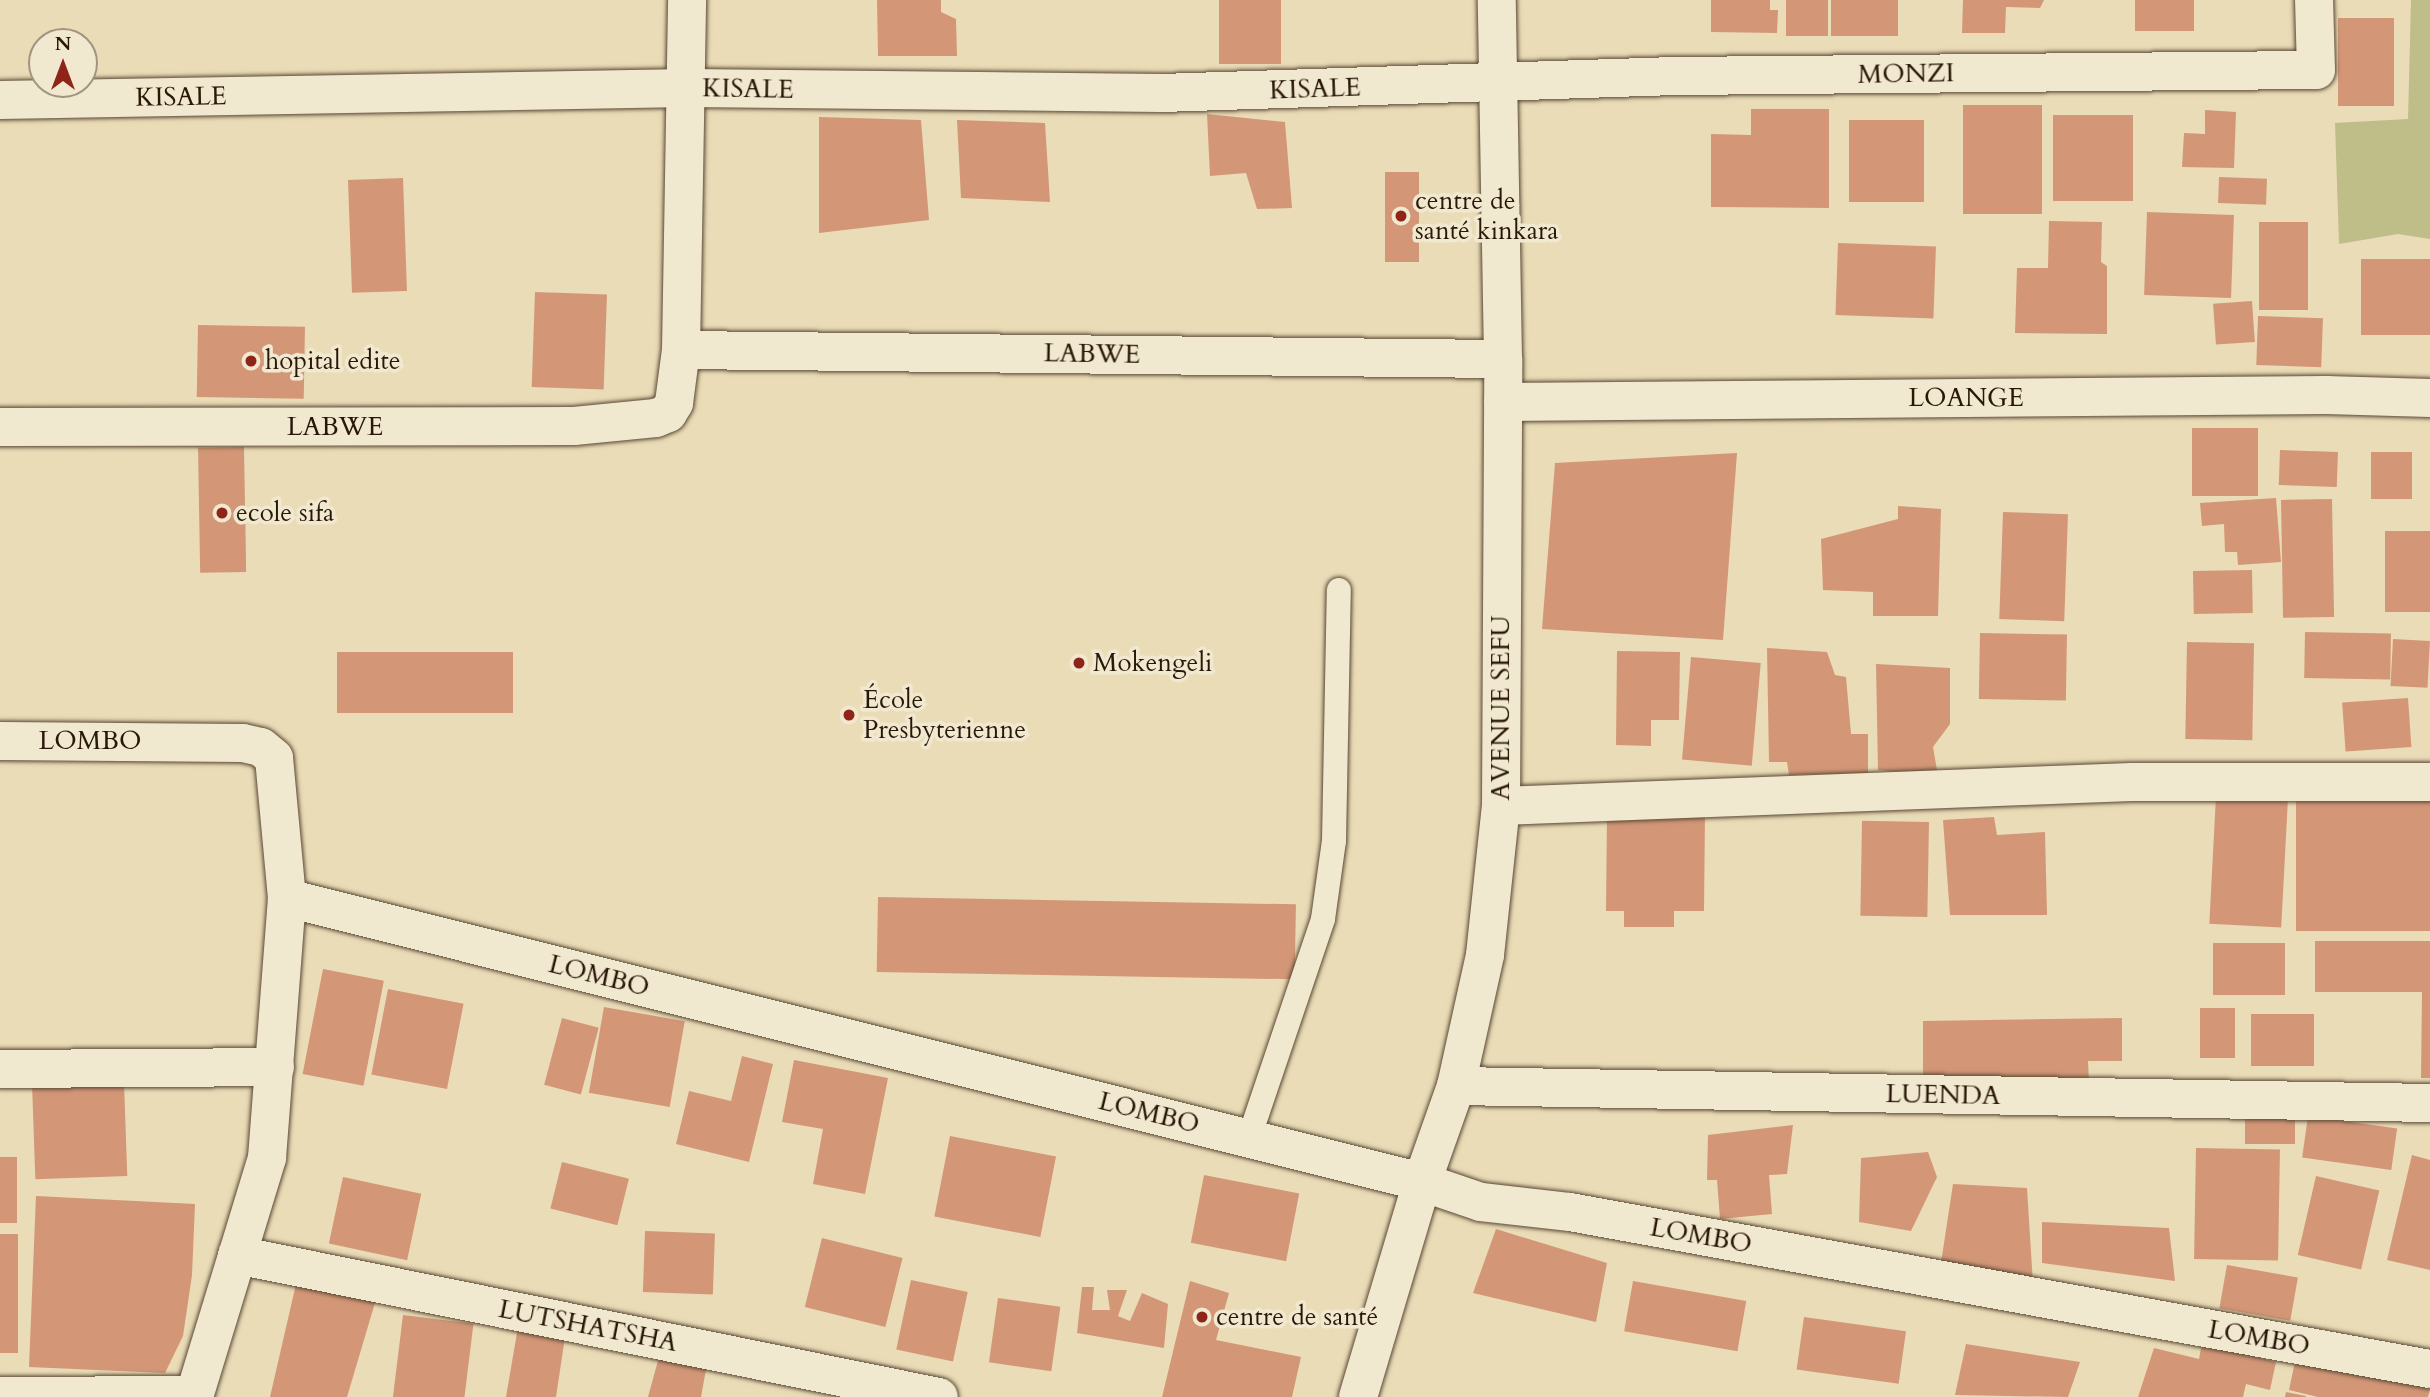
<!DOCTYPE html>
<meta charset="utf-8">
<style>
body{margin:0}
#map{position:relative;width:2430px;height:1397px;overflow:hidden;background:#eadcb7;font-family:Cardo,serif}
div>[style]{position:absolute}
[style*='--x']{left:calc(var(--x)*1px);top:calc(var(--y)*1px);width:calc(var(--w)*1px);rotate:calc(var(--a)*1deg)}
.green>*{inset:0;background:#bfbe89}
.building>*{inset:0;background:#d39777;transform-origin:0 0}
.roads{filter:drop-shadow(0 0 2px #594834) drop-shadow(0 0 2px #594834)}
.service>*{height:24px;margin:-12px;padding:0 12px;transform-origin:12px;border-radius:12px;background:#f1e8d0}
.minor>*{height:38px;margin:-19px;padding:0 19px;transform-origin:19px;border-radius:19px;background:#f1e8d0}
.secondary>*{height:38px;margin:-19px;padding:0 19px;transform-origin:19px;border-radius:19px;background:#f1e8d0}
.dots>*{width:19px;height:19px;translate:-50% -50%;box-sizing:border-box;border:4px solid #f1e8d0;border-radius:50%}
span{translate:-50% -50%;white-space:nowrap;text-align:center;line-height:1.15;-webkit-text-stroke:7px #f1e8d0;paint-order:stroke}
.street-label{font-size:26px;color:#291708}
.poi-label{font-size:26px;color:#291708}
.left{translate:0 -50%;text-align:left}
.north{position:absolute;left:28px;top:28px;width:70px;height:70px;box-sizing:border-box;background:#f1e8d0;border:2px solid #a19480;border-radius:50%;rotate:0deg;font-size:19px;font-weight:700;line-height:28px;text-align:center;color:#291708}
.north::after{content:'';display:block;margin:auto;width:24px;height:32px;background:#8f2418;clip-path:polygon(50% 0,100% 100%,50% 72%,0 100%)}
</style>
<div id="map">
<div class="green">
<i style="clip-path:polygon(2411px 0,2430px 0,2430px 239px,2398px 234px,2339px 244px,2335px 123px,2408px 119px)"></i>
</div>
<div class="building">
<i style="clip-path:polygon(877px 0,941px 0,941px 12px,956px 19px,957px 56px,878px 56px)"></i>
<i style="left:1219px;top:0;width:62px;height:64px"></i>
<i style="clip-path:polygon(1711px 0,1770px 0,1770px 10px,1778px 10px,1777px 33px,1711px 32px)"></i>
<i style="left:1786px;top:0;width:42px;height:36px"></i>
<i style="left:1831px;top:0;width:67px;height:36px"></i>
<i style="clip-path:polygon(1963px 0,2044px 0,2040px 8px,2006px 7px,2005px 33px,1962px 33px)"></i>
<i style="left:2135px;top:0;width:59px;height:31px"></i>
<i style="left:2338px;top:18px;width:56px;height:88px"></i>
<i style="left:1963px;top:105px;width:79px;height:109px"></i>
<i style="clip-path:polygon(1751px 109px,1829px 109px,1829px 208px,1711px 207px,1711px 134px,1751px 135px)"></i>
<i style="clip-path:polygon(2205px 110px,2236px 112px,2234px 168px,2182px 167px,2184px 133px,2205px 134px)"></i>
<i style="clip-path:polygon(1207px 114px,1285px 122px,1292px 208px,1257px 209px,1246px 173px,1210px 176px)"></i>
<i style="left:2133px;top:115px;width:86px;height:80px;rotate:90deg"></i>
<i style="clip-path:polygon(819px 117px,921px 120px,929px 220px,819px 233px)"></i>
<i style="clip-path:polygon(957px 120px,1045px 123px,1050px 202px,961px 198px)"></i>
<i style="left:1849px;top:120px;width:75px;height:82px"></i>
<i style="left:1385px;top:172px;width:34px;height:90px"></i>
<i style="left:2219px;top:177px;width:48px;height:26px;rotate:2deg"></i>
<i style="left:403px;top:178px;width:113px;height:55px;rotate:88deg"></i>
<i style="left:2147px;top:212px;width:87px;height:83px;rotate:2deg"></i>
<i style="clip-path:polygon(2049px 221px,2102px 222px,2101px 262px,2107px 266px,2107px 334px,2015px 333px,2017px 268px,2048px 268px)"></i>
<i style="left:2259px;top:222px;width:49px;height:88px"></i>
<i style="left:1838px;top:243px;width:98px;height:72px;rotate:2deg"></i>
<i style="left:2430px;top:259px;width:76px;height:69px;rotate:90deg"></i>
<i style="left:535px;top:292px;width:72px;height:95px;rotate:2deg"></i>
<i style="left:2252px;top:301px;width:41px;height:39px;rotate:86deg"></i>
<i style="left:2258px;top:316px;width:65px;height:49px;rotate:2deg"></i>
<i style="left:198px;top:325px;width:107px;height:72px;rotate:1deg"></i>
<i style="left:2192px;top:428px;width:66px;height:68px"></i>
<i style="left:244px;top:447px;width:125px;height:46px;rotate:89deg"></i>
<i style="left:2280px;top:450px;width:58px;height:35px;rotate:2deg"></i>
<i style="left:2371px;top:452px;width:41px;height:47px"></i>
<i style="clip-path:polygon(1737px 453px,1723px 640px,1542px 629px,1555px 463px)"></i>
<i style="clip-path:polygon(2276px 498px,2281px 562px,2238px 565px,2237px 552px,2225px 552px,2224px 524px,2202px 526px,2200px 503px)"></i>
<i style="left:2332px;top:499px;width:118px;height:51px;rotate:89deg"></i>
<i style="clip-path:polygon(1898px 506px,1941px 509px,1938px 616px,1873px 616px,1873px 592px,1823px 590px,1821px 539px,1898px 519px)"></i>
<i style="left:2003px;top:512px;width:65px;height:107px;rotate:2deg"></i>
<i style="left:2430px;top:531px;width:81px;height:45px;rotate:90deg"></i>
<i style="left:2252px;top:570px;width:43px;height:59px;rotate:89deg"></i>
<i style="left:2305px;top:632px;width:86px;height:46px;rotate:1deg"></i>
<i style="left:1980px;top:633px;width:87px;height:66px;rotate:1deg"></i>
<i style="left:2393px;top:639px;width:37px;height:47px;rotate:3deg"></i>
<i style="left:2187px;top:642px;width:67px;height:97px;rotate:1deg"></i>
<i style="clip-path:polygon(1767px 648px,1827px 652px,1835px 675px,1846px 677px,1851px 734px,1868px 734px,1868px 773px,1789px 775px,1787px 762px,1769px 762px)"></i>
<i style="clip-path:polygon(1617px 651px,1680px 652px,1679px 720px,1651px 720px,1651px 746px,1616px 745px)"></i>
<i style="left:337px;top:652px;width:176px;height:61px"></i>
<i style="left:1691px;top:657px;width:70px;height:103px;rotate:5deg"></i>
<i style="clip-path:polygon(1876px 664px,1950px 668px,1950px 724px,1933px 747px,1938px 776px,1878px 770px)"></i>
<i style="left:2408px;top:698px;width:49px;height:66px;rotate:86deg"></i>
<i style="left:2296px;top:790px;width:134px;height:141px"></i>
<i style="left:2216px;top:796px;width:72px;height:128px;rotate:3deg"></i>
<i style="clip-path:polygon(1607px 812px,1705px 813px,1704px 911px,1674px 911px,1674px 927px,1624px 927px,1624px 911px,1606px 911px)"></i>
<i style="clip-path:polygon(1994px 817px,1997px 835px,2045px 832px,2047px 915px,1950px 915px,1943px 820px)"></i>
<i style="left:1929px;top:822px;width:95px;height:67px;rotate:91deg"></i>
<i style="left:878px;top:897px;width:418px;height:75px;rotate:1deg"></i>
<i style="clip-path:polygon(2315px 941px,2430px 941px,2430px 1078px,2421px 1078px,2422px 992px,2315px 992px)"></i>
<i style="left:2213px;top:943px;width:72px;height:52px"></i>
<i style="left:323px;top:969px;width:62px;height:107px;rotate:11deg"></i>
<i style="left:388px;top:989px;width:77px;height:87px;rotate:11deg"></i>
<i style="left:604px;top:1007px;width:82px;height:87px;rotate:10deg"></i>
<i style="left:2200px;top:1008px;width:35px;height:50px"></i>
<i style="left:2251px;top:1014px;width:63px;height:52px"></i>
<i style="left:562px;top:1018px;width:38px;height:69px;rotate:15deg"></i>
<i style="clip-path:polygon(2122px 1018px,2122px 1061px,2088px 1061px,2089px 1082px,1923px 1083px,1923px 1021px)"></i>
<i style="clip-path:polygon(742px 1056px,773px 1064px,749px 1162px,676px 1144px,689px 1091px,731px 1101px)"></i>
<i style="clip-path:polygon(794px 1060px,888px 1078px,865px 1194px,813px 1184px,823px 1129px,782px 1122px)"></i>
<i style="left:124px;top:1082px;width:94px;height:92px;rotate:88deg"></i>
<i style="left:2245px;top:1106px;width:50px;height:38px"></i>
<i style="left:2308px;top:1116px;width:90px;height:42px;rotate:8deg"></i>
<i style="clip-path:polygon(1793px 1125px,1787px 1174px,1769px 1175px,1772px 1214px,1720px 1219px,1717px 1180px,1707px 1180px,1708px 1135px)"></i>
<i style="left:950px;top:1136px;width:108px;height:82px;rotate:11deg"></i>
<i style="left:2196px;top:1148px;width:84px;height:111px;rotate:1deg"></i>
<i style="clip-path:polygon(1928px 1152px,1937px 1177px,1911px 1231px,1859px 1222px,1861px 1158px)"></i>
<i style="clip-path:polygon(2412px 1155px,2430px 1160px,2430px 1270px,2387px 1260px)"></i>
<i style="left:0;top:1157px;width:17px;height:66px"></i>
<i style="left:562px;top:1162px;width:69px;height:48px;rotate:14deg"></i>
<i style="left:1204px;top:1175px;width:97px;height:69px;rotate:11deg"></i>
<i style="left:2316px;top:1176px;width:65px;height:81px;rotate:13deg"></i>
<i style="left:343px;top:1177px;width:80px;height:68px;rotate:12deg"></i>
<i style="clip-path:polygon(1953px 1184px,2027px 1188px,2033px 1284px,1941px 1263px)"></i>
<i style="clip-path:polygon(36px 1196px,195px 1204px,192px 1275px,183px 1336px,165px 1373px,29px 1367px)"></i>
<i style="clip-path:polygon(2042px 1222px,2169px 1228px,2175px 1281px,2042px 1263px)"></i>
<i style="clip-path:polygon(1496px 1229px,1607px 1263px,1596px 1322px,1473px 1293px)"></i>
<i style="left:645px;top:1231px;width:70px;height:61px;rotate:2deg"></i>
<i style="left:0;top:1234px;width:18px;height:119px"></i>
<i style="left:822px;top:1238px;width:83px;height:71px;rotate:14deg"></i>
<i style="left:2227px;top:1265px;width:72px;height:44px;rotate:10deg"></i>
<i style="left:911px;top:1280px;width:58px;height:71px;rotate:12deg"></i>
<i style="clip-path:polygon(1190px 1281px,1229px 1293px,1216px 1340px,1301px 1357px,1292px 1397px,1162px 1397px)"></i>
<i style="left:1633px;top:1281px;width:115px;height:51px;rotate:10deg"></i>
<i style="clip-path:polygon(296px 1284px,377px 1296px,347px 1397px,270px 1397px)"></i>
<i style="clip-path:polygon(1082px 1287px,1094px 1287px,1092px 1310px,1110px 1310px,1107px 1290px,1127px 1290px,1118px 1316px,1130px 1321px,1142px 1293px,1168px 1304px,1164px 1348px,1077px 1333px)"></i>
<i style="left:998px;top:1298px;width:63px;height:65px;rotate:8deg"></i>
<i style="left:403px;top:1315px;width:71px;height:83px;rotate:7deg"></i>
<i style="left:1804px;top:1317px;width:103px;height:53px;rotate:8deg"></i>
<i style="clip-path:polygon(518px 1327px,565px 1337px,556px 1397px,506px 1397px)"></i>
<i style="clip-path:polygon(2202px 1343px,2276px 1362px,2270px 1390px,2246px 1384px,2243px 1397px,2138px 1397px,2154px 1348px,2199px 1359px)"></i>
<i style="clip-path:polygon(1966px 1344px,2080px 1362px,2068px 1397px,1955px 1395px)"></i>
<i style="clip-path:polygon(659px 1357px,707px 1364px,701px 1397px,648px 1397px)"></i>
<i style="clip-path:polygon(2296px 1357px,2430px 1389px,2428px 1397px,2318px 1397px,2289px 1390px)"></i>
<i style="clip-path:polygon(2286px 1392px,2306px 1396px,2306px 1397px,2285px 1397px)"></i>
</div>
<div class="roads">
<div class="service">
<i style="--x:1249;--y:1138;--w:231;--a:-71.3"></i>
<i style="--x:1323;--y:919;--w:79;--a:-82"></i>
<i style="--x:1334;--y:841;--w:251;--a:-88.9"></i>
</div>
<div class="minor">
<i style="--x:0;--y:100;--w:688;--a:-1"></i>
<i style="--x:688;--y:88;--w:474;--a:0.6"></i>
<i style="--x:1162;--y:93;--w:513;--a:-1.9"></i>
<i style="--x:1675;--y:76;--w:641;--a:-0.54"></i>
<i style="--x:2316;--y:70;--w:70;--a:-91.6"></i>
<i style="--x:681;--y:350;--w:822;--a:0.63"></i>
<i style="--x:1503;--y:402;--w:823;--a:-0.49"></i>
<i style="--x:2326;--y:395;--w:104;--a:1.7"></i>
<i style="--x:0;--y:427;--w:574;--a:-0.1"></i>
<i style="--x:574;--y:426;--w:82;--a:-5.6"></i>
<i style="--x:656;--y:418;--w:13;--a:-23"></i>
<i style="--x:668;--y:413;--w:12;--a:-59"></i>
<i style="--x:674;--y:403;--w:53;--a:-82.5"></i>
<i style="--x:681;--y:350;--w:350;--a:-89"></i>
<i style="--x:0;--y:741;--w:243;--a:0.5"></i>
<i style="--x:243;--y:743;--w:18;--a:13"></i>
<i style="--x:261;--y:747;--w:17;--a:40"></i>
<i style="--x:274;--y:758;--w:141;--a:84.7"></i>
<i style="--x:287;--y:898;--w:261;--a:94.4"></i>
<i style="--x:267;--y:1158;--w:250;--a:107"></i>
<i style="--x:1501;--y:806;--w:631;--a:-2.18"></i>
<i style="--x:2132;--y:782;--w:298;--a:0"></i>
<i style="--x:287;--y:898;--w:1170;--a:14.05"></i>
<i style="--x:1422;--y:1182;--w:62;--a:18.7"></i>
<i style="--x:1481;--y:1202;--w:90;--a:6.4"></i>
<i style="--x:1570;--y:1212;--w:874;--a:10.35"></i>
<i style="--x:0;--y:1069;--w:275;--a:-0.4"></i>
<i style="--x:1456;--y:1086;--w:974;--a:1"></i>
<i style="--x:237;--y:1255;--w:716;--a:11.44"></i>
<i style="--x:0;--y:1396;--w:195;--a:-0.3"></i>
</div>
<div class="secondary">
<i style="--x:1358;--y:1397;--w:224;--a:-73.4"></i>
<i style="--x:1422;--y:1182;--w:102;--a:-70.5"></i>
<i style="--x:1456;--y:1086;--w:134;--a:-77.5"></i>
<i style="--x:1485;--y:955;--w:150;--a:-83.9"></i>
<i style="--x:1501;--y:806;--w:447;--a:-89.7"></i>
<i style="--x:1503;--y:359;--w:359;--a:-91"></i>
</div>
</div>
<div class="dots">
<i style="left:1401px;top:216px;background:#8f2418"></i>
<i style="left:251px;top:361px;background:#8f2418"></i>
<i style="left:222px;top:513px;background:#8f2418"></i>
<i style="left:1079px;top:663px;background:#8f2418"></i>
<i style="left:849px;top:715px;background:#8f2418"></i>
<i style="left:1202px;top:1317px;background:#8f2418"></i>
</div>
<div class="street-label">
<span style="left:1906px;top:74px;rotate:-1deg">MONZI</span>
<span style="left:748px;top:89px;rotate:1deg">KISALE</span>
<span style="left:1315px;top:89px;rotate:-2deg">KISALE</span>
<span style="left:181px;top:97px;rotate:-1deg">KISALE</span>
<span style="left:1092px;top:354px;rotate:1deg">LABWE</span>
<span style="left:1966px;top:398px">LOANGE</span>
<span style="left:335px;top:427px">LABWE</span>
<span style="left:1501px;top:708px;rotate:-90deg">AVENUE SEFU</span>
<span style="left:90px;top:741px">LOMBO</span>
<span style="left:599px;top:976px;rotate:14deg">LOMBO</span>
<span style="left:1943px;top:1095px;rotate:1deg">LUENDA</span>
<span style="left:1149px;top:1113px;rotate:14deg">LOMBO</span>
<span style="left:1701px;top:1236px;rotate:10deg">LOMBO</span>
<span style="left:588px;top:1326px;rotate:11deg">LUTSHATSHA</span>
<span style="left:2259px;top:1338px;rotate:10deg">LOMBO</span>
</div>
<div class="poi-label">
<span class="left" style="left:1415px;top:216px">centre de<br>santé kinkara</span>
<span class="left" style="left:265px;top:361px">hopital edite</span>
<span class="left" style="left:236px;top:513px">ecole sifa</span>
<span class="left" style="left:1093px;top:663px">Mokengeli</span>
<span class="left" style="left:863px;top:715px">École<br>Presbyterienne</span>
<span class="left" style="left:1216px;top:1317px">centre de santé</span>
</div>
<div class="north">N</div>
</div>
